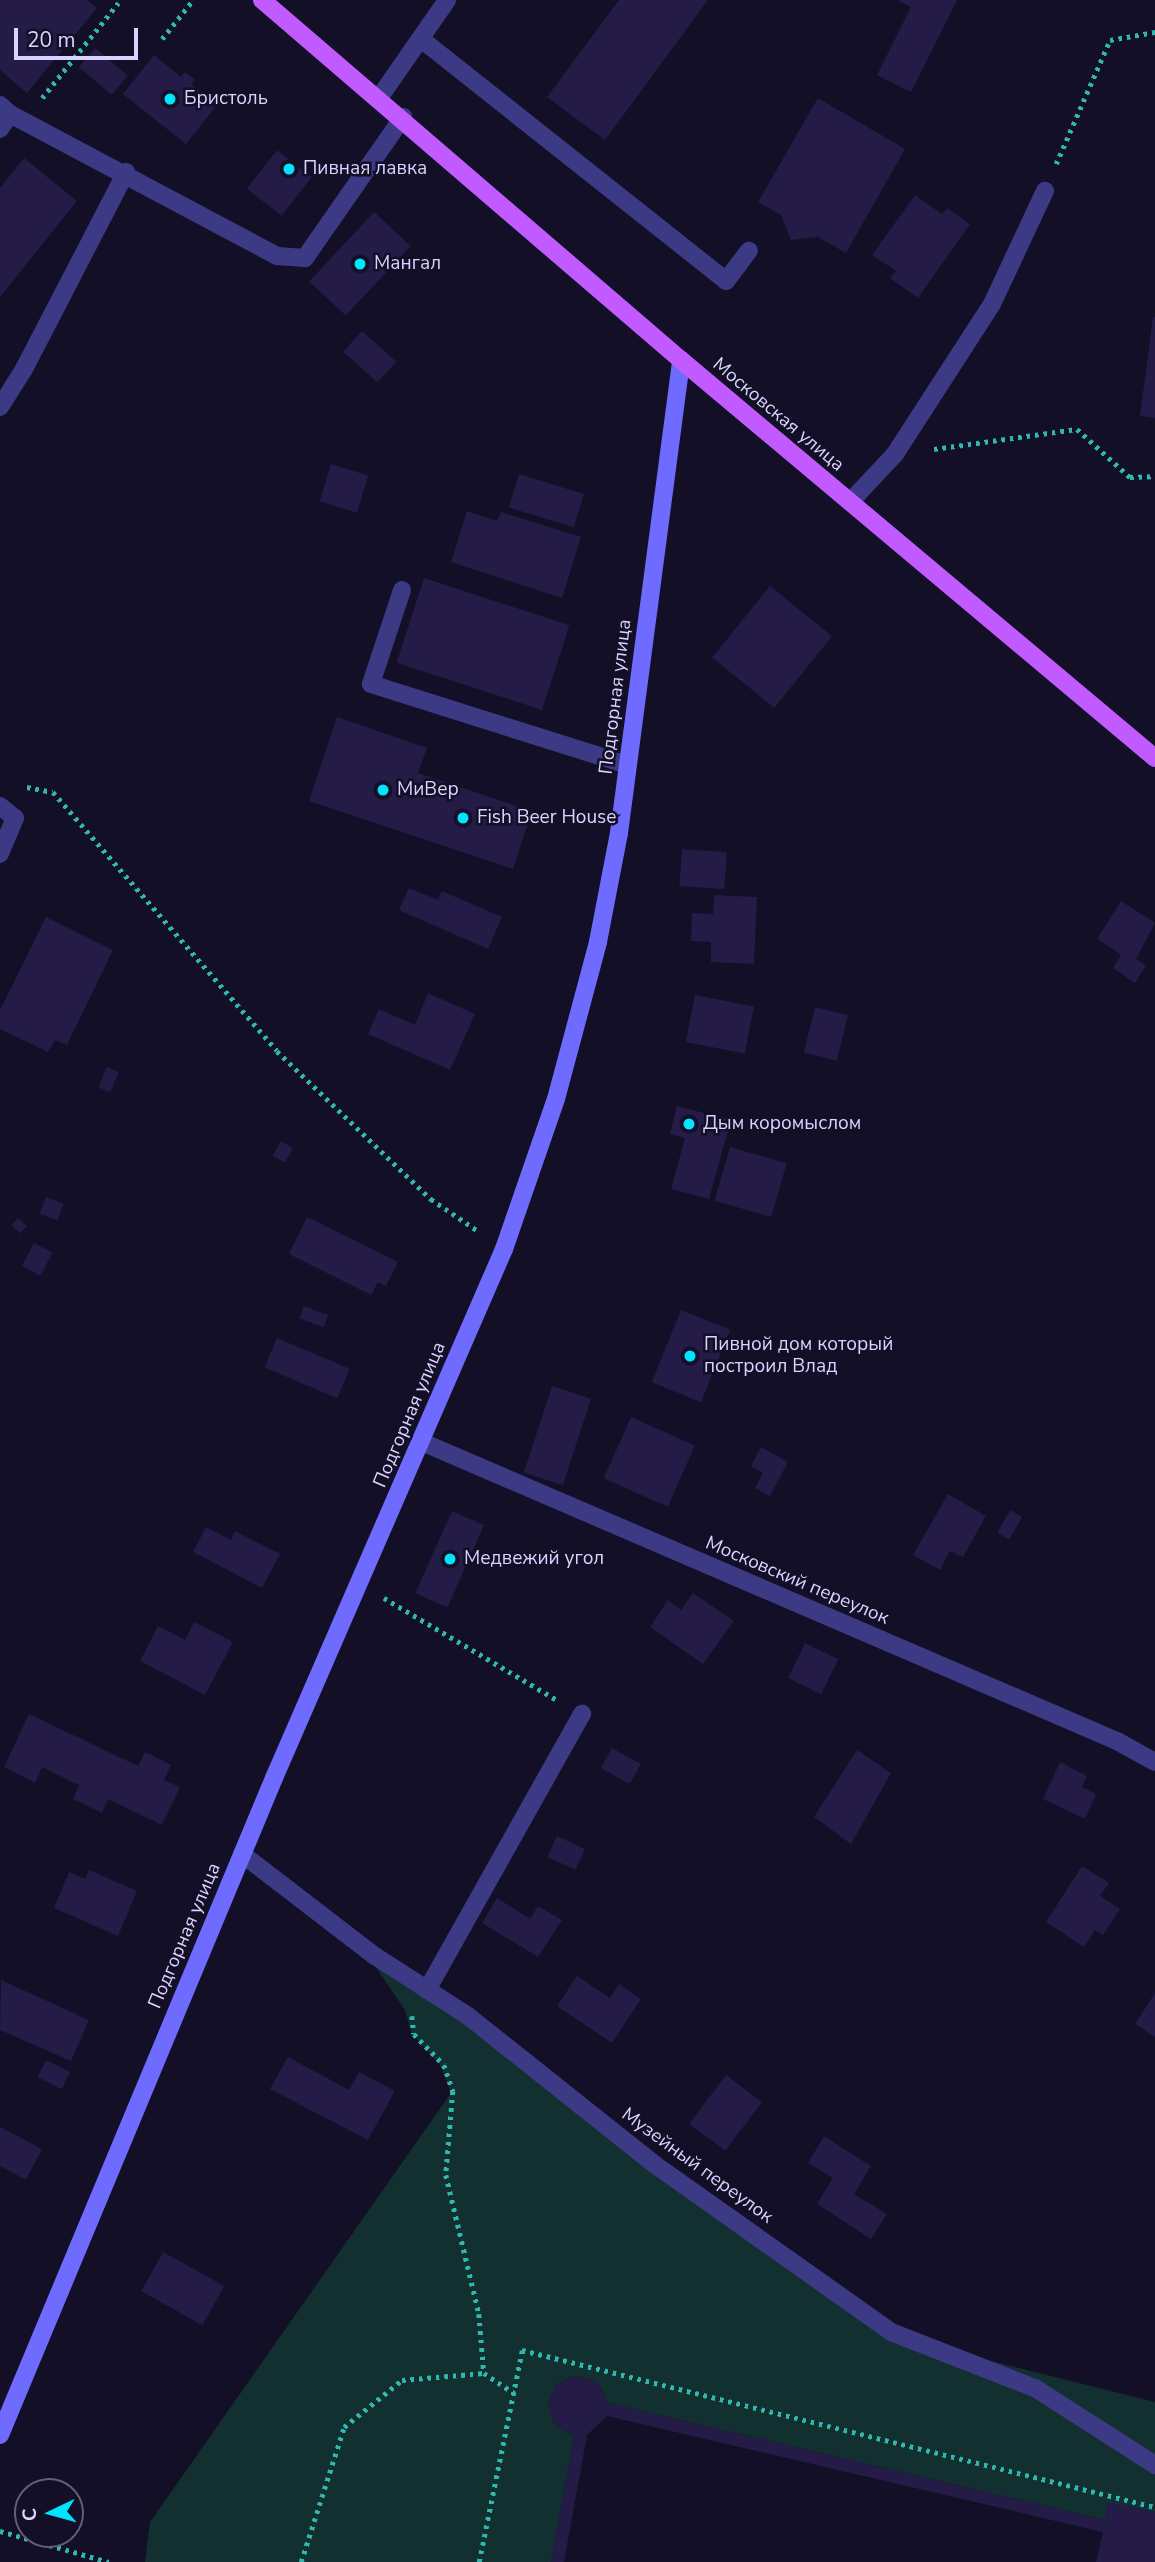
<!DOCTYPE html>
<meta charset="utf-8">
<style>
body{margin:0}
#map{position:relative;width:1155px;height:2562px;overflow:hidden;background:#130f26;font-family:"Nunito Sans",sans-serif}
div>[style]{position:absolute}
[style*='--x']{left:calc(var(--x)*1px);top:calc(var(--y)*1px);width:calc(var(--w)*1px);rotate:calc(var(--a)*1deg)}
.green>*{inset:0;background:#12302f}
.building>*{inset:0;background:#241b47;transform-origin:0 0}
.path>*{height:4.5px;margin-top:-2.25px;transform-origin:0;background:repeating-linear-gradient(90deg,#2fb8b0 0 3.5px,transparent 0 8.5px)}
.service>*{height:18px;margin:-9px;padding:0 9px;transform-origin:9px;border-radius:9px;background:#3d3a85}
.minor>*{height:18px;margin:-9px;padding:0 9px;transform-origin:9px;border-radius:9px;background:#3d3a85}
.tertiary>*{height:18px;margin:-9px;padding:0 9px;transform-origin:9px;border-radius:9px;background:#3d3a85}
.secondary>*{height:18px;margin:-9px;padding:0 9px;transform-origin:9px;border-radius:9px;background:#6f6bff}
.primary>*{height:18px;margin:-9px;padding:0 9px;transform-origin:9px;border-radius:9px;background:#c25bff}
.dots>*{width:19px;height:19px;translate:-50% -50%;box-sizing:border-box;border:4px solid #130f26;border-radius:50%}
span{translate:-50% -50%;white-space:nowrap;text-align:center;line-height:1.15;-webkit-text-stroke:5px #130f26;paint-order:stroke}
.poi-label{font-size:19px;color:#d9d4ff}
.left{translate:0 -50%;text-align:left}
.street-label{font-size:19px;color:#d9d4ff}
.north{position:absolute;left:14px;top:2478px;width:70px;height:70px;box-sizing:border-box;background:#130f26;border:2px solid #625e7d;border-radius:50%;rotate:265deg;font-size:19px;font-weight:700;line-height:28px;text-align:center;color:#d9d4ff}
.north::after{content:'';display:block;margin:auto;width:24px;height:32px;background:#00e5ff;clip-path:polygon(50% 0,100% 100%,50% 72%,0 100%)}
.scale{position:absolute;left:14px;top:28px;width:124px;height:32px;box-sizing:border-box;border:4px solid #d9d4ff;border-top:0;padding-left:9px;font-size:21px;line-height:24px;white-space:nowrap;color:#d9d4ff;-webkit-text-stroke:5px #130f26;paint-order:stroke}
</style>
<div id="map">
<div class="green">
<i style="clip-path:polygon(371px 1960px,463px 2020px,887px 2335px,1155px 2402px,1155px 2512px,1109px 2503px,1105px 2520px,608px 2403px,597px 2382px,574px 2376px,557px 2384px,548px 2404px,555px 2425px,574px 2436px,551px 2562px,145px 2562px,150px 2522px,451px 2093px,440px 2065px,412px 2034px,405px 2010px)"></i>
</div>
<div class="building">
<i style="clip-path:polygon(0 0,87px 0,97px 8px,27px 93px,0 70px)"></i>
<i style="clip-path:polygon(619px 0,708px 0,605px 140px,547px 97px)"></i>
<i style="clip-path:polygon(897px 0,957px 0,911px 92px,877px 75px,911px 7px)"></i>
<i style="left:95px;top:48px;width:43px;height:25px;rotate:40deg"></i>
<i style="clip-path:polygon(154px 55px,181px 77px,185px 72px,195px 80px,191px 84px,217px 105px,186px 144px,123px 94px)"></i>
<i style="clip-path:polygon(818px 98px,905px 149px,846px 253px,818px 237px,791px 240px,781px 215px,758px 202px)"></i>
<i style="left:277px;top:150px;width:44px;height:49px;rotate:38deg"></i>
<i style="clip-path:polygon(24px 158px,77px 201px,0 297px,0 188px)"></i>
<i style="clip-path:polygon(915px 195px,942px 214px,947px 208px,970px 224px,918px 298px,890px 278px,896px 271px,872px 255px)"></i>
<i style="left:374px;top:212px;width:50px;height:95px;rotate:43deg"></i>
<i style="clip-path:polygon(1153px 317px,1155px 317px,1155px 418px,1140px 416px)"></i>
<i style="left:362px;top:331px;width:46px;height:28px;rotate:42deg"></i>
<i style="left:331px;top:464px;width:39px;height:39px;rotate:17deg"></i>
<i style="left:519px;top:474px;width:68px;height:35px;rotate:17deg"></i>
<i style="clip-path:polygon(467px 511px,497px 521px,501px 512px,581px 537px,562px 598px,451px 562px)"></i>
<i style="left:424px;top:578px;width:153px;height:89px;rotate:18deg"></i>
<i style="left:770px;top:586px;width:80px;height:92px;rotate:39deg"></i>
<i style="clip-path:polygon(337px 717px,427px 748px,418px 773px,532px 811px,513px 869px,309px 801px)"></i>
<i style="left:682px;top:849px;width:45px;height:37px;rotate:4deg"></i>
<i style="clip-path:polygon(409px 888px,438px 900px,442px 891px,502px 917px,488px 949px,399px 910px)"></i>
<i style="clip-path:polygon(714px 895px,757px 897px,754px 964px,711px 962px,711px 942px,691px 941px,692px 913px,713px 914px)"></i>
<i style="clip-path:polygon(1121px 901px,1155px 923px,1136px 959px,1146px 965px,1135px 983px,1113px 968px,1121px 955px,1097px 939px)"></i>
<i style="clip-path:polygon(46px 917px,113px 950px,67px 1045px,55px 1040px,48px 1052px,0 1029px,0 1010px)"></i>
<i style="clip-path:polygon(428px 993px,475px 1014px,450px 1070px,368px 1034px,379px 1009px,415px 1025px)"></i>
<i style="left:695px;top:995px;width:60px;height:48px;rotate:11deg"></i>
<i style="left:815px;top:1007px;width:34px;height:47px;rotate:14deg"></i>
<i style="left:107px;top:1067px;width:13px;height:22px;rotate:23deg"></i>
<i style="clip-path:polygon(677px 1106px,731px 1120px,709px 1199px,671px 1189px,685px 1138px,670px 1134px)"></i>
<i style="left:281px;top:1141px;width:14px;height:17px;rotate:30deg"></i>
<i style="left:730px;top:1147px;width:59px;height:56px;rotate:16deg"></i>
<i style="left:46px;top:1197px;width:19px;height:18px;rotate:21deg"></i>
<i style="clip-path:polygon(307px 1217px,398px 1262px,386px 1286px,378px 1282px,371px 1295px,289px 1254px)"></i>
<i style="left:18px;top:1218px;width:12px;height:10px;rotate:42deg"></i>
<i style="left:34px;top:1243px;width:21px;height:26px;rotate:28deg"></i>
<i style="left:304px;top:1306px;width:26px;height:13px;rotate:21deg"></i>
<i style="left:681px;top:1310px;width:53px;height:78px;rotate:22deg"></i>
<i style="left:277px;top:1338px;width:79px;height:32px;rotate:23deg"></i>
<i style="left:552px;top:1386px;width:41px;height:91px;rotate:18deg"></i>
<i style="left:631px;top:1417px;width:70px;height:67px;rotate:24deg"></i>
<i style="clip-path:polygon(761px 1447px,788px 1462px,770px 1496px,755px 1488px,763px 1473px,751px 1466px)"></i>
<i style="clip-path:polygon(948px 1494px,986px 1516px,963px 1557px,950px 1551px,940px 1570px,913px 1555px)"></i>
<i style="left:1010px;top:1510px;width:14px;height:26px;rotate:30deg"></i>
<i style="left:452px;top:1511px;width:35px;height:90px;rotate:24deg"></i>
<i style="clip-path:polygon(206px 1527px,231px 1540px,235px 1531px,280px 1554px,262px 1588px,193px 1552px)"></i>
<i style="clip-path:polygon(693px 1593px,734px 1621px,703px 1664px,650px 1627px,668px 1600px,681px 1610px)"></i>
<i style="clip-path:polygon(194px 1622px,233px 1642px,205px 1695px,140px 1661px,158px 1626px,185px 1640px)"></i>
<i style="left:805px;top:1643px;width:37px;height:39px;rotate:26deg"></i>
<i style="clip-path:polygon(29px 1714px,138px 1766px,145px 1752px,171px 1765px,164px 1780px,180px 1787px,162px 1825px,108px 1799px,102px 1813px,73px 1799px,79px 1785px,42px 1767px,35px 1783px,4px 1767px)"></i>
<i style="left:612px;top:1748px;width:33px;height:23px;rotate:29deg"></i>
<i style="clip-path:polygon(857px 1750px,891px 1773px,851px 1844px,814px 1817px)"></i>
<i style="clip-path:polygon(1060px 1762px,1087px 1776px,1082px 1787px,1096px 1794px,1085px 1819px,1043px 1799px)"></i>
<i style="left:557px;top:1836px;width:31px;height:23px;rotate:25deg"></i>
<i style="clip-path:polygon(1082px 1866px,1109px 1883px,1100px 1896px,1120px 1909px,1103px 1935px,1095px 1930px,1084px 1947px,1046px 1922px)"></i>
<i style="clip-path:polygon(89px 1870px,137px 1891px,118px 1936px,54px 1908px,69px 1872px,85px 1879px)"></i>
<i style="clip-path:polygon(497px 1898px,530px 1919px,538px 1906px,562px 1920px,538px 1957px,482px 1923px)"></i>
<i style="clip-path:polygon(577px 1976px,610px 1998px,619px 1984px,641px 1999px,612px 2043px,557px 2006px)"></i>
<i style="clip-path:polygon(1px 1980px,89px 2020px,71px 2061px,0 2030px)"></i>
<i style="clip-path:polygon(1155px 1993px,1155px 2037px,1135px 2024px)"></i>
<i style="clip-path:polygon(288px 2057px,349px 2090px,359px 2072px,395px 2091px,368px 2140px,270px 2089px)"></i>
<i style="left:46px;top:2060px;width:27px;height:19px;rotate:27deg"></i>
<i style="left:726px;top:2075px;width:45px;height:61px;rotate:37deg"></i>
<i style="clip-path:polygon(0 2127px,42px 2149px,26px 2180px,0 2166px)"></i>
<i style="clip-path:polygon(824px 2136px,871px 2166px,854px 2194px,887px 2214px,871px 2239px,817px 2204px,833px 2178px,808px 2163px)"></i>
<i style="left:163px;top:2252px;width:70px;height:45px;rotate:29deg"></i>
<i style="clip-path:polygon(574px 2376px,597px 2382px,608px 2403px,1105px 2520px,1108px 2502px,1155px 2512px,1155px 2562px,1096px 2562px,1103px 2532px,607px 2416px,587px 2435px,564px 2562px,551px 2562px,574px 2436px,555px 2425px,548px 2404px,557px 2384px)"></i>
</div>
<div class="path">
<i style="--x:162;--y:39;--w:50;--a:-51.5"></i>
<i style="--x:42;--y:98;--w:122;--a:-51.3"></i>
<i style="--x:1056;--y:164;--w:135;--a:-66.5"></i>
<i style="--x:1110;--y:40;--w:46;--a:-10.1"></i>
<i style="--x:934;--y:449;--w:144;--a:-8"></i>
<i style="--x:1077;--y:429;--w:72;--a:42.2"></i>
<i style="--x:1130;--y:477;--w:25;--a:-2"></i>
<i style="--x:27;--y:787;--w:26;--a:11"></i>
<i style="--x:53;--y:792;--w:342;--a:49.1"></i>
<i style="--x:277;--y:1051;--w:214;--a:43.9"></i>
<i style="--x:431;--y:1199;--w:57;--a:34.2"></i>
<i style="--x:384;--y:1598;--w:201;--a:30.5"></i>
<i style="--x:412;--y:2016;--w:18;--a:84"></i>
<i style="--x:414;--y:2034;--w:43;--a:45.9"></i>
<i style="--x:444;--y:2065;--w:28;--a:71"></i>
<i style="--x:453;--y:2091;--w:84;--a:94.8"></i>
<i style="--x:446;--y:2175;--w:143;--a:76.6"></i>
<i style="--x:479;--y:2314;--w:59;--a:85.2"></i>
<i style="--x:484;--y:2373;--w:37;--a:34"></i>
<i style="--x:0;--y:2531;--w:113;--a:15.9"></i>
<i style="--x:301;--y:2562;--w:142;--a:-72.3"></i>
<i style="--x:344;--y:2427;--w:75;--a:-39"></i>
<i style="--x:402;--y:2380;--w:82;--a:-4.9"></i>
<i style="--x:479;--y:2562;--w:216;--a:-78.5"></i>
<i style="--x:522;--y:2350;--w:652;--a:13.93"></i>
</div>
<div class="service">
<i style="--x:421;--y:39;--w:389;--a:38.4"></i>
<i style="--x:726;--y:281;--w:38;--a:-53"></i>
<i style="--x:0;--y:105;--w:13;--a:42"></i>
<i style="--x:10;--y:114;--w:18;--a:124"></i>
<i style="--x:10;--y:114;--w:302;--a:28"></i>
<i style="--x:277;--y:256;--w:28;--a:4"></i>
<i style="--x:305;--y:258;--w:172;--a:-55.2"></i>
<i style="--x:0;--y:407;--w:45;--a:-57.7"></i>
<i style="--x:24;--y:369;--w:222;--a:-62.6"></i>
<i style="--x:850;--y:502;--w:66;--a:-46.8"></i>
<i style="--x:895;--y:454;--w:179;--a:-57.1"></i>
<i style="--x:992;--y:304;--w:125;--a:-64.9"></i>
<i style="--x:402;--y:590;--w:99;--a:108.3"></i>
<i style="--x:371;--y:684;--w:269;--a:17.5"></i>
<i style="--x:427;--y:1990;--w:317;--a:-60.7"></i>
</div>
<div class="minor">
<i style="--x:0;--y:806;--w:19;--a:39"></i>
<i style="--x:15;--y:818;--w:39;--a:113"></i>
<i style="--x:422;--y:1442;--w:757;--a:23.28"></i>
<i style="--x:1117;--y:1741;--w:43;--a:28.9"></i>
<i style="--x:242;--y:1854;--w:168;--a:37.5"></i>
<i style="--x:375;--y:1956;--w:111;--a:32.8"></i>
<i style="--x:468;--y:2016;--w:238;--a:38.5"></i>
<i style="--x:654;--y:2164;--w:291;--a:35.3"></i>
<i style="--x:891;--y:2332;--w:155;--a:21.3"></i>
<i style="--x:1035;--y:2388;--w:143;--a:32.7"></i>
</div>
<div class="tertiary">
<i style="--x:379;--y:98;--w:119;--a:-55.2"></i>
</div>
<div class="secondary">
<i style="--x:0;--y:2435;--w:712;--a:-67.36"></i>
<i style="--x:274;--y:1778;--w:577;--a:-66.5"></i>
<i style="--x:504;--y:1249;--w:159;--a:-70.9"></i>
<i style="--x:556;--y:1099;--w:163;--a:-75"></i>
<i style="--x:598;--y:942;--w:111;--a:-79.1"></i>
<i style="--x:619;--y:833;--w:477;--a:-82.5"></i>
</div>
<div class="primary">
<i style="--x:262;--y:0;--w:552;--a:40.67"></i>
<i style="--x:681;--y:360;--w:619;--a:40.02"></i>
</div>
<div class="dots">
<i style="left:170px;top:99px;background:#00e5ff"></i>
<i style="left:289px;top:169px;background:#00e5ff"></i>
<i style="left:360px;top:264px;background:#00e5ff"></i>
<i style="left:383px;top:790px;background:#00e5ff"></i>
<i style="left:463px;top:818px;background:#00e5ff"></i>
<i style="left:689px;top:1124px;background:#00e5ff"></i>
<i style="left:690px;top:1356px;background:#00e5ff"></i>
<i style="left:450px;top:1559px;background:#00e5ff"></i>
</div>
<div class="poi-label">
<span class="left" style="left:184px;top:99px">Бристоль</span>
<span class="left" style="left:303px;top:169px">Пивная лавка</span>
<span class="left" style="left:374px;top:264px">Мангал</span>
<span class="left" style="left:397px;top:790px">МиВер</span>
<span class="left" style="left:477px;top:818px">Fish Beer House</span>
<span class="left" style="left:703px;top:1124px">Дым коромыслом</span>
<span class="left" style="left:704px;top:1356px">Пивной дом который<br>построил Влад</span>
<span class="left" style="left:464px;top:1559px">Медвежий угол</span>
</div>
<div class="street-label">
<span style="left:778px;top:415px;rotate:40deg">Московская улица</span>
<span style="left:616px;top:697px;rotate:-83deg">Подгорная улица</span>
<span style="left:410px;top:1415px;rotate:-67deg">Подгорная улица</span>
<span style="left:797px;top:1581px;rotate:23deg">Московский переулок</span>
<span style="left:185px;top:1936px;rotate:-67deg">Подгорная улица</span>
<span style="left:697px;top:2166px;rotate:36deg">Музейный переулок</span>
</div>
<div class="north">С</div>
<div class="scale">20 m</div>
</div>
